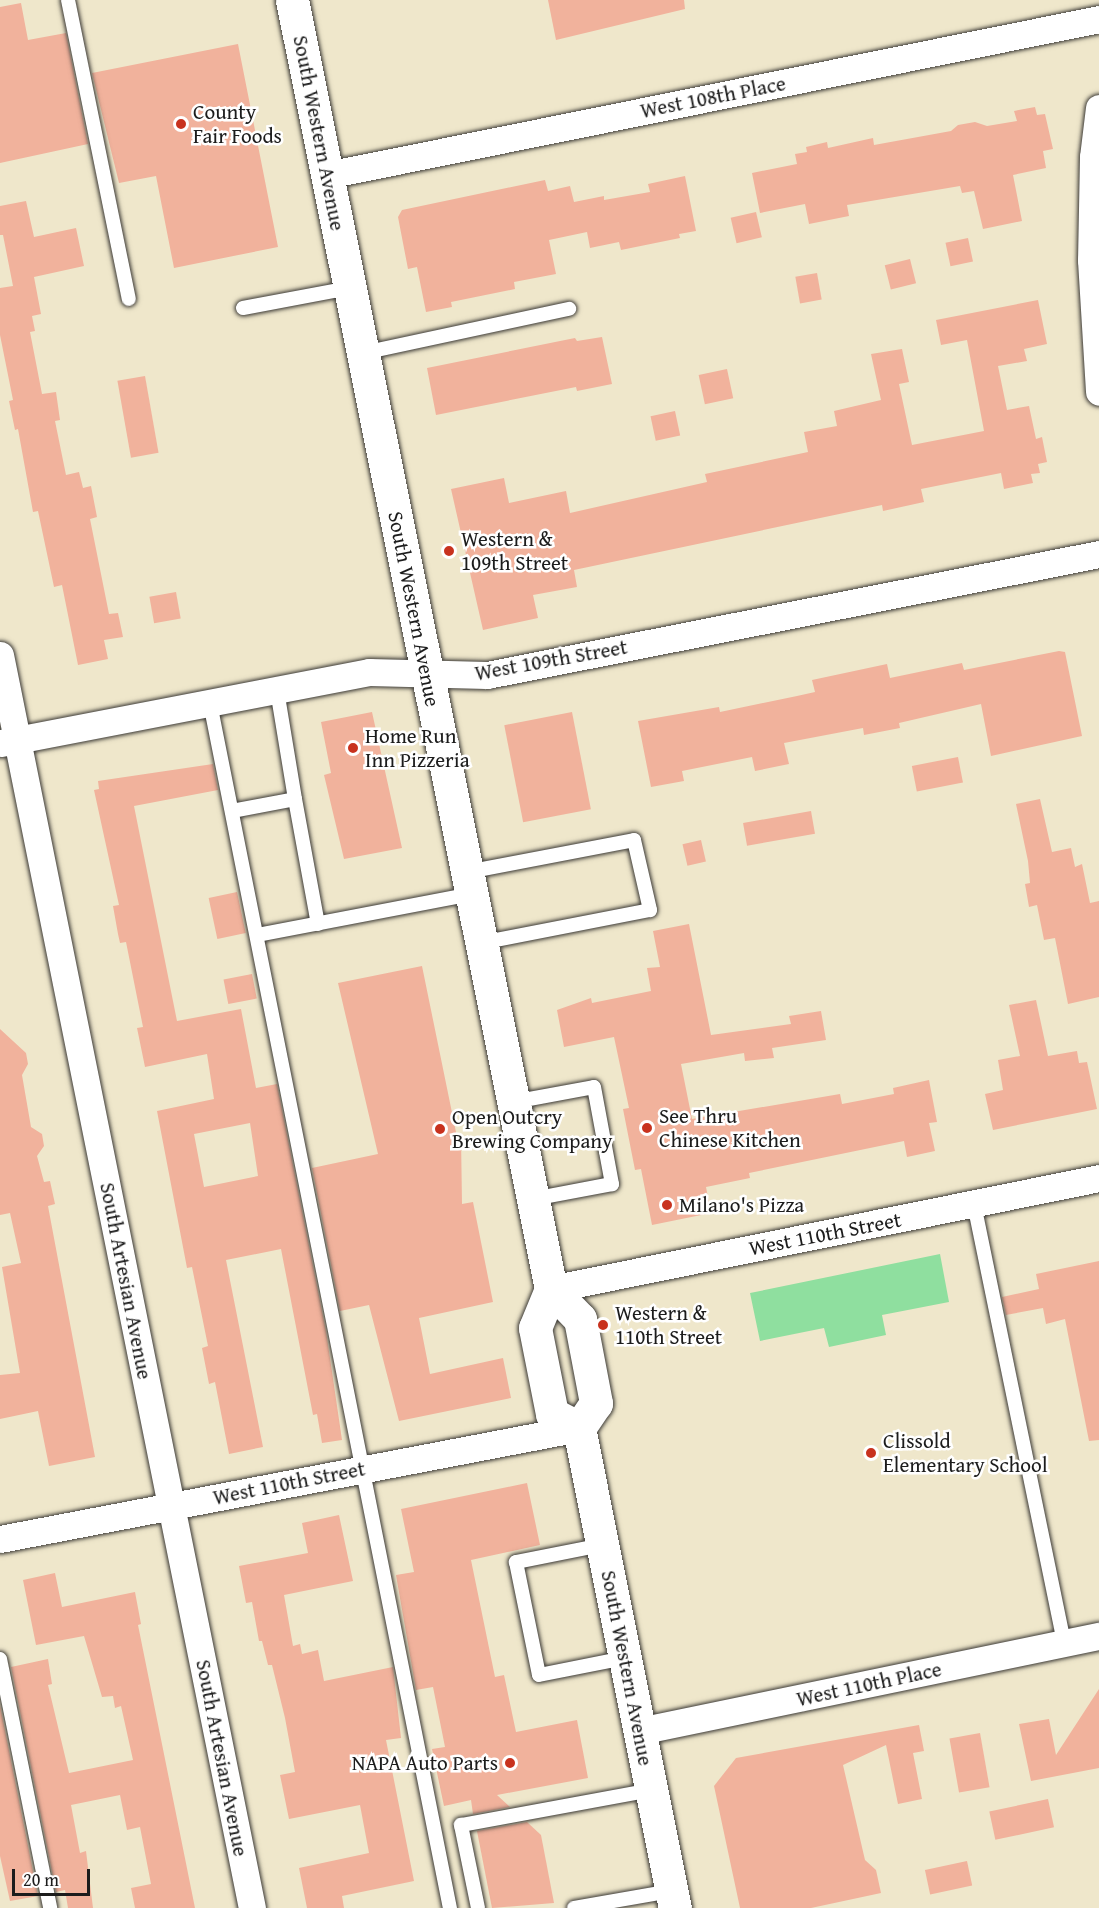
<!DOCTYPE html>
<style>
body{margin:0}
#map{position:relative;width:1099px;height:1908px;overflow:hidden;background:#efe7cb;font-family:"Gentium Book Plus",serif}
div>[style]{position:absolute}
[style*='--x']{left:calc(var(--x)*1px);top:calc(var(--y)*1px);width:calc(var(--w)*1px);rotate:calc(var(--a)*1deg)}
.green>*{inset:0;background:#8fdf9f}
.building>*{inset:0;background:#f1b29c;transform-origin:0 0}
.roads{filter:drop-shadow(0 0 2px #3c3a36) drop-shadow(0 0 2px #3c3a36)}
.service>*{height:14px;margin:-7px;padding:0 7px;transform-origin:7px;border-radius:7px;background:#fff}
.minor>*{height:27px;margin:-13.5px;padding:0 13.5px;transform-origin:13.5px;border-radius:13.5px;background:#fff}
.secondary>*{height:33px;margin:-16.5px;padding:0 16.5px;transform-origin:16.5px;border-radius:16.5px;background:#fff}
.dots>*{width:16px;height:16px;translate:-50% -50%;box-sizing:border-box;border:3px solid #fff;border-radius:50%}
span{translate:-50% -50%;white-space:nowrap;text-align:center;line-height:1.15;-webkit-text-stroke:5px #fff;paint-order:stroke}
.street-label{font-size:21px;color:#1c1c1c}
.poi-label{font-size:21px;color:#1c1c1c}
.left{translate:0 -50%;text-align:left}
.right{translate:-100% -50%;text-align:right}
.scale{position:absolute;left:12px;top:1869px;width:78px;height:27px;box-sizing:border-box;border:3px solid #1c1c1c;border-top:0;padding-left:8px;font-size:18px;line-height:21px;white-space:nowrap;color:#1c1c1c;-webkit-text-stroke:4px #fff;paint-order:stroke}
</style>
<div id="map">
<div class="green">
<i style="clip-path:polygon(940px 1254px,949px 1302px,882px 1315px,886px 1335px,829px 1347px,824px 1328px,760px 1341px,750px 1293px)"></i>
</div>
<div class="building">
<i style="clip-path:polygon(548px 0,684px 0,685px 9px,556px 40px)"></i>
<i style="clip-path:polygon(21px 3px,28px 40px,66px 33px,88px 144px,0 163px,0 7px)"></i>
<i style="clip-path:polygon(238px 44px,278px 247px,174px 268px,156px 176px,119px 183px,92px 73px)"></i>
<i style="clip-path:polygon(1035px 107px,1037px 115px,1045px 114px,1053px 149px,1043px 151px,1046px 168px,1013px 175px,1022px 221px,983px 229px,974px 191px,962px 193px,960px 186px,847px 205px,849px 216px,809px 224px,805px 204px,760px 213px,752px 173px,797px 164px,795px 154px,807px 152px,806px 147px,827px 142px,828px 148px,873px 138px,874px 145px,951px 131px,958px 125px,975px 122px,987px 126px,1017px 121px,1014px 111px)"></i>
<i style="clip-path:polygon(685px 176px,696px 231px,679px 234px,680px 238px,621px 250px,619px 242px,590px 248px,587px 232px,549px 240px,556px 274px,514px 282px,515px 289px,451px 302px,452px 307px,426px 312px,417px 267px,408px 269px,398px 217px,402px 210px,545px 180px,548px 191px,570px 186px,574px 202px,604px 196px,604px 200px,650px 192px,648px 184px)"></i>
<i style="clip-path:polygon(26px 201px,34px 237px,76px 228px,84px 266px,34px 277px,41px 314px,32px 316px,35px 331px,30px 332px,42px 394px,56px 392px,60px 420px,55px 421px,66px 475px,79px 472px,83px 488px,91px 486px,97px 517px,90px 519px,109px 614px,118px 613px,123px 637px,104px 640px,108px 659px,78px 665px,62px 585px,54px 587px,38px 511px,33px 512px,18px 429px,15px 430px,9px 401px,13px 400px,0 335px,0 288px,13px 286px,3px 235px,0 235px,0 206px)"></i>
<i style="left:756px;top:212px;width:26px;height:26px;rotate:77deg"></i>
<i style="left:968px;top:238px;width:24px;height:23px;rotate:78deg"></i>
<i style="left:910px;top:259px;width:25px;height:26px;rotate:76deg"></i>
<i style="left:817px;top:273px;width:27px;height:22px;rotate:80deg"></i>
<i style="clip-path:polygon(1038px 300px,1047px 344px,1024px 349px,1027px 361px,998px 366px,1007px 410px,1029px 406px,1036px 439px,1042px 437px,1047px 462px,1038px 464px,1040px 473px,1031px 474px,1033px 483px,1004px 489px,1001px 473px,921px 489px,924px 502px,883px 511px,882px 505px,574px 570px,577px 587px,533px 595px,538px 618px,483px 630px,451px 489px,504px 478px,509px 503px,566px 491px,570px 513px,707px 482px,705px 474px,808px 452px,804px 432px,837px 426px,834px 411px,881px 400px,871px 354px,902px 349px,909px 382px,899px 384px,912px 445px,984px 431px,967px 340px,941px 345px,936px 320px)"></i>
<i style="clip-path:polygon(602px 337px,612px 384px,577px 391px,576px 387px,436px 415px,427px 368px,575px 338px,577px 341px)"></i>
<i style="left:727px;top:369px;width:30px;height:29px;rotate:78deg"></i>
<i style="left:145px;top:376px;width:78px;height:28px;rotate:80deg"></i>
<i style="left:675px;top:411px;width:25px;height:25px;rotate:78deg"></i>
<i style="left:176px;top:592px;width:27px;height:27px;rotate:80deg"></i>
<i style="clip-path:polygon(1059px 651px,1065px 652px,1082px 736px,991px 756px,981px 704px,899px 723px,900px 728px,864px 735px,863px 728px,784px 743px,789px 764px,755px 771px,752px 757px,682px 771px,684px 781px,651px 787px,638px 721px,719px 707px,720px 712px,797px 696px,815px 692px,812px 680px,887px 664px,890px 678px,962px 663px,964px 670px)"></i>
<i style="clip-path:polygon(372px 712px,402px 848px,344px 859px,324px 775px,331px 773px,321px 722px)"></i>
<i style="left:572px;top:712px;width:99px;height:69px;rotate:79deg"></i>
<i style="left:958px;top:757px;width:26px;height:47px;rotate:79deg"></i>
<i style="clip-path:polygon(evenodd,213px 764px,218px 790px,134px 806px,177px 1021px,241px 1009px,256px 1088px,277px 1084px,326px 1331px,342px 1440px,322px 1443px,317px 1414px,313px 1415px,281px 1249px,226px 1260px,263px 1447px,229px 1454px,215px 1382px,209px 1384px,202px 1348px,208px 1346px,192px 1267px,187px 1268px,157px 1111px,214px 1099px,207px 1054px,145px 1067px,137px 1028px,143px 1027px,126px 942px,120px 943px,118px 934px,113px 906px,119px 905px,94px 790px,99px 789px,98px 781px,213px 764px,250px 1123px,258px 1176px,204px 1187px,194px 1134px,250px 1123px)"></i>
<i style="clip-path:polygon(1040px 799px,1052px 852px,1071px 848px,1075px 867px,1082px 864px,1090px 903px,1099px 901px,1099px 997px,1068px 1004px,1055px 938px,1044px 940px,1037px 905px,1029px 907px,1025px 884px,1030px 883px,1028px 861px,1016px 804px)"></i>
<i style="left:811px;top:811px;width:23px;height:69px;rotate:80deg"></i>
<i style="left:701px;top:840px;width:22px;height:19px;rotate:77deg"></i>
<i style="left:237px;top:892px;width:42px;height:29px;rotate:78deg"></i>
<i style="clip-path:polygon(689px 924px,711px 1035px,791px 1024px,789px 1016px,821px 1011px,826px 1040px,772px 1048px,774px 1058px,745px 1061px,744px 1053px,681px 1064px,692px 1119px,840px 1094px,842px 1104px,894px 1094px,893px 1088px,929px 1080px,937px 1122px,929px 1123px,935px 1151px,907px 1157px,904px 1141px,749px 1173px,750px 1178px,706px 1187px,711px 1213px,652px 1225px,641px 1169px,635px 1170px,623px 1109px,629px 1108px,614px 1037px,564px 1047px,557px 1010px,591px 998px,592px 1003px,651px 991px,647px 968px,660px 967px,653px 931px)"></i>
<i style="clip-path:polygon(422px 966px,457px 1137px,461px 1136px,462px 1204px,473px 1202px,493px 1302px,419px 1318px,430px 1374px,503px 1358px,511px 1398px,399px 1421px,369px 1305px,340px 1311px,312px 1168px,378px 1154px,338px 983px)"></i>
<i style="left:252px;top:974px;width:25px;height:29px;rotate:79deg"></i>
<i style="clip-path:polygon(1036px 1000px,1048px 1056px,1077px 1051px,1079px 1063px,1087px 1062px,1097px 1109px,993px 1130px,985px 1094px,1003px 1090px,998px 1060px,1020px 1056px,1009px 1005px)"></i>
<i style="clip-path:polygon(0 1029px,26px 1053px,28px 1064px,22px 1075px,31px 1127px,42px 1134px,44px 1146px,37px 1156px,44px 1182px,50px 1181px,55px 1204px,48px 1206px,95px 1457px,49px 1466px,38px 1411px,0 1419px,0 1375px,20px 1373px,2px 1267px,21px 1263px,10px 1213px,0 1215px)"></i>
<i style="clip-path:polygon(1099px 1261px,1099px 1440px,1089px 1441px,1065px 1319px,1046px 1324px,1043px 1308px,1006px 1315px,1002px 1297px,1039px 1289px,1036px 1274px)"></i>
<i style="clip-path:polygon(527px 1483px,540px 1545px,471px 1560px,495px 1677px,504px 1675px,516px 1732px,577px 1720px,588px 1778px,497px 1795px,510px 1807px,473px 1814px,471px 1800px,444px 1806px,432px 1749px,445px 1747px,433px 1687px,416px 1690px,396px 1575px,414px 1572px,401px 1509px)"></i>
<i style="clip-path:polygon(339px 1515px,353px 1581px,284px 1595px,293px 1646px,300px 1644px,302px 1654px,318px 1650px,324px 1681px,393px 1667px,401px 1738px,386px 1740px,414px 1881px,342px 1896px,344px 1908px,307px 1908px,299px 1868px,369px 1853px,360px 1805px,289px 1819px,280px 1775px,295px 1772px,285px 1718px,272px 1665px,268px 1665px,262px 1641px,259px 1641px,252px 1602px,246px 1603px,239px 1566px,308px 1553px,302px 1523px)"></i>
<i style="clip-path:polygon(55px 1573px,62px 1607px,135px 1592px,141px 1624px,138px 1625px,195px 1908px,135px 1908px,131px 1888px,151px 1884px,140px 1827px,127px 1830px,120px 1795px,71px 1805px,80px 1853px,86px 1851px,93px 1908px,68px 1908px,65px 1890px,56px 1892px,11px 1667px,48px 1659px,52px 1684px,48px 1685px,69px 1773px,133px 1760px,121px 1706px,115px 1708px,113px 1696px,102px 1697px,84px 1636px,36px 1645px,23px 1580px)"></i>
<i style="clip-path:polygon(1099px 1689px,1099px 1768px,1031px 1781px,1019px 1724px,1049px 1719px,1056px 1755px)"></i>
<i style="clip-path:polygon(0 1705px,38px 1896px,10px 1901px,0 1856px)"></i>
<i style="clip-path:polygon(919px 1725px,924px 1751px,913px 1753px,922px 1799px,898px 1804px,886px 1745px,843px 1765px,865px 1860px,876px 1870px,881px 1893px,811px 1908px,740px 1908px,714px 1786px,736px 1758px)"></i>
<i style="left:980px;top:1733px;width:55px;height:31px;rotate:80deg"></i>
<i style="left:1048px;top:1799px;width:29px;height:60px;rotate:78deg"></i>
<i style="clip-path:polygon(527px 1822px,541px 1835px,554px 1903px,492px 1908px,477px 1831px)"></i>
<i style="left:967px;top:1861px;width:25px;height:43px;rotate:78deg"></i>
</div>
<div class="roads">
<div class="service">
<i style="--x:68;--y:0;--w:305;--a:78.5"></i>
<i style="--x:243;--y:308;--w:109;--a:-10.6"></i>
<i style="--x:363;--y:353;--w:211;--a:-12.1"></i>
<i style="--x:210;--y:703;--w:1229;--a:78.74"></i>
<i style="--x:295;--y:799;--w:127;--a:79.6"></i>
<i style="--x:232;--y:811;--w:64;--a:-10.8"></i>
<i style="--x:295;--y:799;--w:110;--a:-99.4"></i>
<i style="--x:467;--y:872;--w:170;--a:-10.8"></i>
<i style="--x:634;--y:840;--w:72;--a:77.1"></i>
<i style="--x:650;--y:910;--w:172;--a:169"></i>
<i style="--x:257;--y:935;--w:219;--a:-10.8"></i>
<i style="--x:513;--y:1102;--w:82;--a:-10.5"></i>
<i style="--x:594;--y:1087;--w:99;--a:79.5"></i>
<i style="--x:612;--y:1184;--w:80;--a:169.2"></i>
<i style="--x:974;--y:1204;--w:448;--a:78.4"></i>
<i style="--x:602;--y:1545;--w:88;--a:168.8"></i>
<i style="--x:516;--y:1562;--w:115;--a:78.5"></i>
<i style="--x:539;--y:1675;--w:88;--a:-11.2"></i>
<i style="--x:0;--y:1659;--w:254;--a:78.6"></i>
<i style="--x:478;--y:1908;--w:85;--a:-101.6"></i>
<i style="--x:461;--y:1825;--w:193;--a:-10.4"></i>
<i style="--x:574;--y:1908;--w:98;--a:-9.9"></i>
</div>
<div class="minor">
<i style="--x:1099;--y:108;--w:49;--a:97"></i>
<i style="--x:1093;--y:157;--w:103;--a:91.1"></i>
<i style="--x:1091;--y:260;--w:132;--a:86.5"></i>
<i style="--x:327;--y:175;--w:788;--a:-11.42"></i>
<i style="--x:0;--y:655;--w:1278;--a:78.63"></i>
<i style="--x:1;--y:743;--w:375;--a:-10.9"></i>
<i style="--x:369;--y:672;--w:118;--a:1.5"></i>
<i style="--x:487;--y:675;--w:624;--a:-11.18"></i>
<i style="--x:551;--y:1289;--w:559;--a:-11.45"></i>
<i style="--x:0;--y:1539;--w:590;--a:-10.85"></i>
<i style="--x:639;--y:1731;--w:470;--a:-11.7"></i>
</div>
<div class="secondary">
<i style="--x:292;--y:0;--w:1315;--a:78.64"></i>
<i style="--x:551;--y:1289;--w:42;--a:46"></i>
<i style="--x:580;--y:1319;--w:86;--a:79.2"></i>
<i style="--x:596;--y:1403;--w:30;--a:124"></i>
<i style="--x:579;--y:1428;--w:490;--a:78.7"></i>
<i style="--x:551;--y:1289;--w:42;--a:112.3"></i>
<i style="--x:535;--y:1328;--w:88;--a:78.8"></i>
<i style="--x:552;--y:1414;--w:30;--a:27"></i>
</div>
</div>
<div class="dots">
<i style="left:181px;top:124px;background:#c8321e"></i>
<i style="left:449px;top:551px;background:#c8321e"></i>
<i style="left:353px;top:748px;background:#c8321e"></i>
<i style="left:647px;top:1128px;background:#c8321e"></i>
<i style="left:440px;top:1129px;background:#c8321e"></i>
<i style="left:667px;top:1205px;background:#c8321e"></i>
<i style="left:603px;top:1325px;background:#c8321e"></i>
<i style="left:871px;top:1453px;background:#c8321e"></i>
<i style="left:510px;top:1763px;background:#c8321e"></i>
</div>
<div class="street-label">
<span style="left:713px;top:97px;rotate:-11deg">West 108th Place</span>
<span style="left:319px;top:133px;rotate:79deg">South Western Avenue</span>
<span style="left:414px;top:609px;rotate:79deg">South Western Avenue</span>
<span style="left:551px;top:660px;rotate:-10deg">West 109th Street</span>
<span style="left:825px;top:1234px;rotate:-11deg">West 110th Street</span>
<span style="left:126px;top:1281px;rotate:79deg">South Artesian Avenue</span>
<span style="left:289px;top:1483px;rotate:-11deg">West 110th Street</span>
<span style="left:627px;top:1668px;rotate:79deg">South Western Avenue</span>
<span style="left:869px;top:1684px;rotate:-12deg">West 110th Place</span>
<span style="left:222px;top:1758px;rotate:79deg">South Artesian Avenue</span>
</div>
<div class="poi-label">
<span class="left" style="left:193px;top:124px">County<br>Fair Foods</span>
<span class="left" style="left:461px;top:551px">Western &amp;<br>109th Street</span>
<span class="left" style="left:365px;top:748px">Home Run<br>Inn Pizzeria</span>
<span class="left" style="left:659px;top:1128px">See Thru<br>Chinese Kitchen</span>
<span class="left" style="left:452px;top:1129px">Open Outcry<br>Brewing Company</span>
<span class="left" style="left:679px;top:1205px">Milano's Pizza</span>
<span class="left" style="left:615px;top:1325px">Western &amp;<br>110th Street</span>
<span class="left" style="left:883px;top:1453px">Clissold<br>Elementary School</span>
<span class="right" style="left:498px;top:1763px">NAPA Auto Parts</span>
</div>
<div class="scale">20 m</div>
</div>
